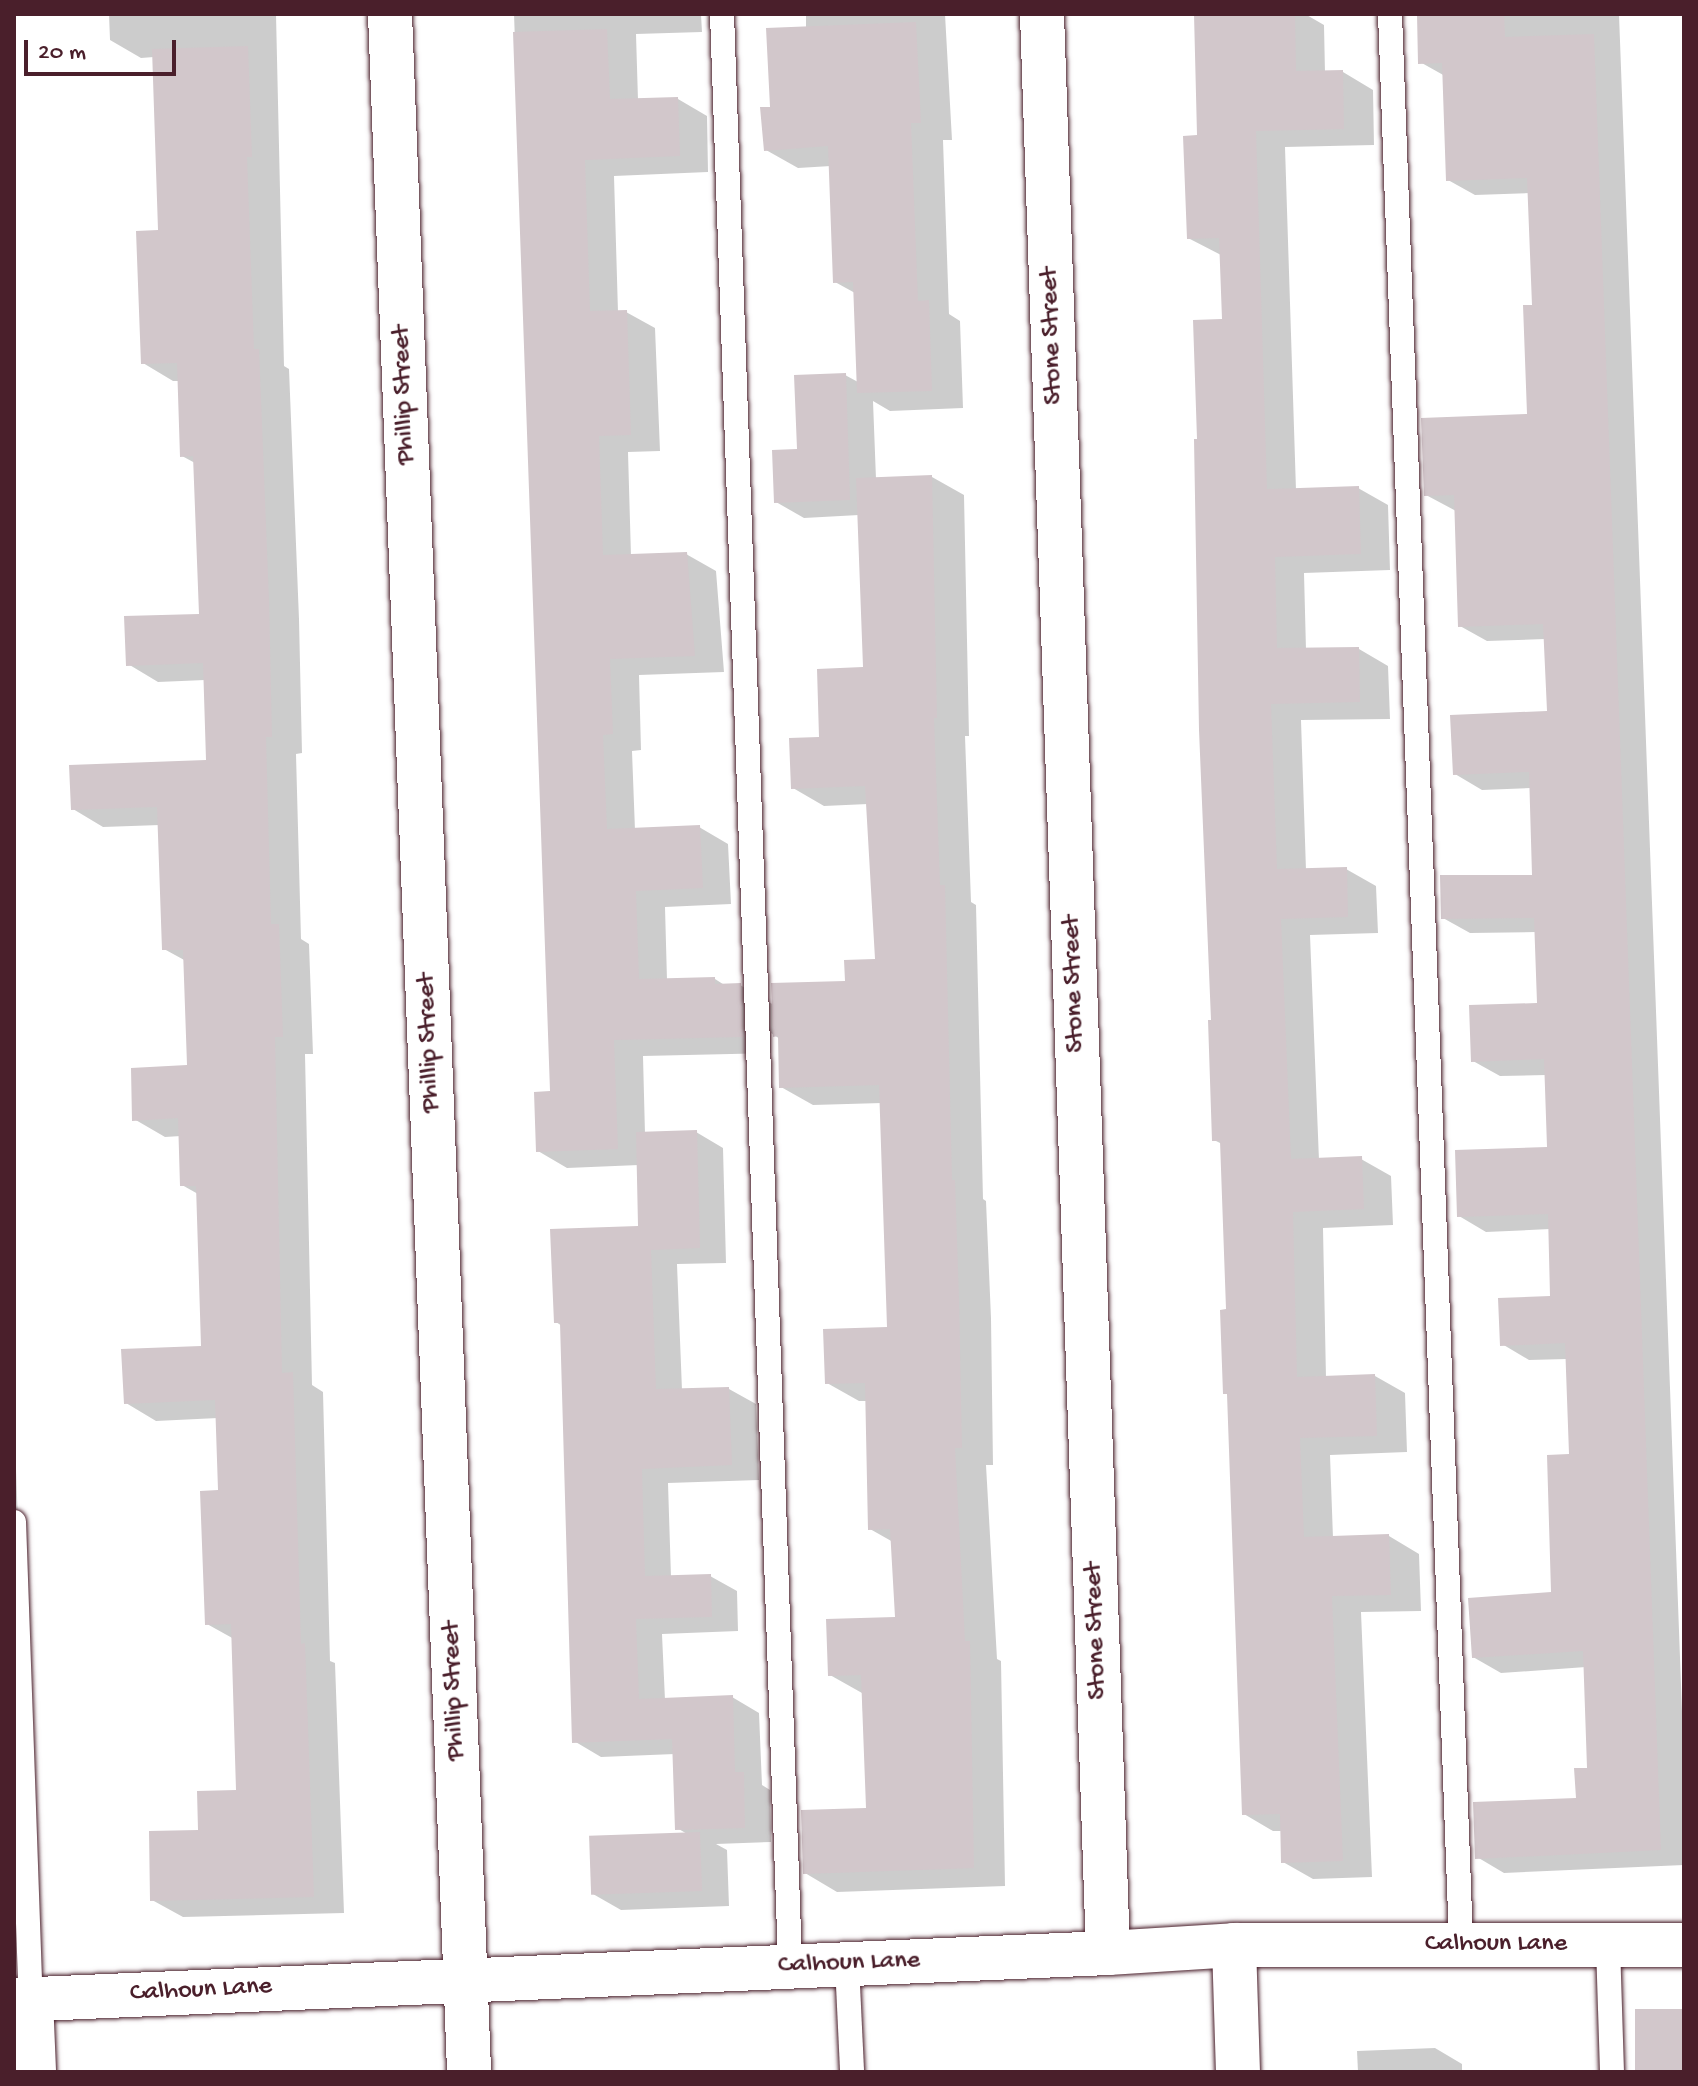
<!DOCTYPE html>
<style>
body{margin:0}
#map{position:relative;width:1698px;height:2086px;overflow:hidden;background:#fff;font-family:"Gochi Hand",sans-serif}
div>[style]{position:absolute}
[style*='--x']{left:calc(var(--x)*1px);top:calc(var(--y)*1px);width:calc(var(--w)*1px);rotate:calc(var(--a)*1deg)}
.shadow>*{inset:0;background:#0003}
.building>*{inset:0;background:#d2c7cb;transform-origin:0 0}
.roads{filter:drop-shadow(0 0 2px #4a1f2b) drop-shadow(0 0 2px #4a1f2b)}
.service>*{height:24px;margin:-12px;padding:0 12px;transform-origin:12px;border-radius:12px;background:#fff}
.minor>*{height:44px;margin:-22px;padding:0 22px;transform-origin:22px;border-radius:22px;background:#fff}
.tertiary>*{height:44px;margin:-22px;padding:0 22px;transform-origin:22px;border-radius:22px;background:#fff}
span{translate:-50% -50%;white-space:nowrap;text-align:center;line-height:1.15;-webkit-text-stroke:7px #fff;paint-order:stroke}
.street-label{font-size:26px;color:#4a1f2b}
.frame{position:absolute;inset:0;border:16px solid #4a1f2b;pointer-events:none}
.scale{position:absolute;left:24px;top:40px;width:152px;height:36px;box-sizing:border-box;border:4px solid #4a1f2b;border-top:0;padding-left:10px;font-size:24px;line-height:28px;white-space:nowrap;color:#4a1f2b;-webkit-text-stroke:6px #fff;paint-order:stroke}
</style>
<div id="map">
<div class="shadow">
<i style="clip-path:polygon(109px 14px,276px 14px,284px 366px,289px 369px,299px 619px,302px 753px,296px 754px,301px 939px,309px 944px,313px 1054px,305px 1054px,312px 1385px,323px 1392px,330px 1661px,335px 1663px,344px 1913px,183px 1917px,152px 1900px,200px 1832px,238px 1792px,234px 1639px,207px 1624px,220px 1492px,218px 1418px,156px 1421px,126px 1403px,203px 1348px,198px 1194px,182px 1185px,181px 1136px,165px 1137px,134px 1119px,189px 1067px,186px 961px,164px 949px,160px 825px,103px 827px,73px 809px,208px 762px,205px 680px,158px 682px,128px 664px,201px 616px,195px 463px,182px 456px,180px 381px,173px 381px,143px 363px,160px 232px,154px 57px,141px 58px,110px 40px)"></i>
<i style="clip-path:polygon(514px 14px,701px 14px,702px 32px,636px 34px,638px 100px,678px 99px,707px 116px,708px 172px,614px 176px,618px 312px,626px 312px,655px 328px,660px 451px,628px 452px,631px 556px,686px 554px,716px 571px,724px 672px,639px 675px,641px 750px,632px 751px,635px 830px,699px 827px,728px 844px,731px 904px,665px 907px,667px 980px,715px 979px,726px 986px,740px 985px,774px 1005px,847px 983px,877px 961px,868px 804px,824px 806px,793px 788px,865px 669px,859px 515px,804px 518px,776px 502px,799px 450px,845px 375px,858px 382px,855px 293px,835px 282px,831px 166px,798px 168px,766px 150px,772px 108px,806px 28px,806px 14px,945px 14px,952px 140px,943px 140px,949px 314px,960px 321px,963px 408px,890px 411px,873px 401px,876px 479px,932px 477px,964px 495px,969px 736px,965px 736px,971px 902px,976px 905px,983px 1199px,986px 1201px,991px 1318px,993px 1465px,986px 1465px,997px 1659px,1001px 1661px,1005px 1886px,837px 1892px,805px 1873px,868px 1810px,862px 1693px,830px 1675px,897px 1619px,893px 1542px,870px 1529px,867px 1401px,859px 1401px,827px 1383px,889px 1329px,882px 1103px,813px 1105px,781px 1087px,780px 1039px,771px 1033px,771px 1053px,643px 1056px,645px 1134px,696px 1132px,723px 1148px,726px 1263px,677px 1264px,682px 1390px,729px 1389px,756px 1404px,759px 1480px,668px 1483px,671px 1577px,710px 1576px,737px 1591px,738px 1631px,662px 1634px,665px 1700px,732px 1697px,759px 1713px,762px 1785px,770px 1790px,771px 1842px,716px 1844px,727px 1850px,729px 1906px,621px 1910px,593px 1894px,689px 1835px,677px 1828px,675px 1754px,601px 1757px,574px 1741px,562px 1326px,556px 1322px,641px 1228px,639px 1165px,567px 1168px,538px 1151px,552px 1093px)"></i>
<i style="clip-path:polygon(1196px 14px,1305px 14px,1324px 25px,1325px 73px,1343px 72px,1373px 90px,1374px 145px,1285px 147px,1296px 490px,1358px 488px,1388px 505px,1390px 570px,1304px 573px,1306px 650px,1359px 649px,1388px 666px,1390px 719px,1301px 720px,1306px 870px,1346px 869px,1376px 886px,1378px 933px,1310px 935px,1319px 1160px,1361px 1159px,1391px 1176px,1393px 1225px,1323px 1228px,1326px 1378px,1375px 1376px,1405px 1393px,1407px 1452px,1330px 1455px,1333px 1538px,1389px 1536px,1419px 1554px,1421px 1611px,1361px 1612px,1372px 1877px,1313px 1879px,1283px 1862px,1282px 1831px,1273px 1831px,1244px 1814px,1222px 1144px,1214px 1140px,1199px 441px,1224px 321px,1221px 255px,1188px 238px,1199px 137px)"></i>
<i style="clip-path:polygon(1419px 14px,1619px 14px,1684px 1765px,1684px 1865px,1504px 1873px,1477px 1857px,1578px 1800px,1589px 1770px,1586px 1667px,1501px 1673px,1473px 1657px,1553px 1594px,1571px 1456px,1567px 1359px,1529px 1360px,1502px 1344px,1552px 1298px,1550px 1229px,1486px 1232px,1459px 1216px,1549px 1149px,1546px 1075px,1500px 1076px,1473px 1061px,1539px 1005px,1536px 932px,1470px 933px,1443px 918px,1534px 877px,1531px 788px,1482px 790px,1455px 774px,1549px 713px,1545px 639px,1487px 641px,1460px 626px,1456px 511px,1426px 495px,1529px 416px,1534px 306px,1530px 193px,1475px 195px,1448px 180px,1445px 76px,1420px 62px)"></i>
<i style="clip-path:polygon(14px 1467px,16px 1469px,18px 1523px,14px 1523px)"></i>
<i style="clip-path:polygon(1435px 2048px,1462px 2064px,1462px 2072px,1358px 2072px,1357px 2051px)"></i>
</div>
<div class="building">
<i style="clip-path:polygon(1194px 14px,1295px 14px,1296px 71px,1343px 70px,1344px 129px,1256px 131px,1267px 489px,1359px 486px,1361px 554px,1275px 557px,1277px 648px,1359px 647px,1360px 702px,1271px 704px,1277px 869px,1347px 867px,1348px 917px,1281px 919px,1291px 1159px,1362px 1156px,1364px 1209px,1293px 1212px,1297px 1377px,1375px 1374px,1377px 1436px,1300px 1438px,1304px 1537px,1389px 1534px,1391px 1595px,1332px 1596px,1343px 1861px,1281px 1863px,1280px 1814px,1242px 1815px,1227px 1394px,1223px 1394px,1220px 1310px,1226px 1309px,1220px 1141px,1212px 1141px,1208px 1020px,1211px 1020px,1199px 730px,1194px 439px,1197px 439px,1193px 320px,1222px 319px,1219px 238px,1187px 239px,1183px 136px,1197px 135px)"></i>
<i style="clip-path:polygon(1417px 14px,1504px 14px,1505px 37px,1594px 34px,1661px 1850px,1475px 1859px,1473px 1802px,1576px 1798px,1574px 1768px,1587px 1768px,1583px 1651px,1472px 1658px,1468px 1598px,1551px 1592px,1547px 1455px,1569px 1454px,1565px 1343px,1500px 1346px,1498px 1298px,1550px 1296px,1548px 1214px,1457px 1217px,1455px 1150px,1547px 1147px,1544px 1059px,1471px 1062px,1469px 1005px,1537px 1003px,1534px 918px,1441px 919px,1440px 875px,1532px 875px,1529px 772px,1453px 775px,1450px 715px,1547px 711px,1543px 624px,1458px 627px,1454px 495px,1424px 496px,1421px 418px,1527px 414px,1523px 305px,1532px 305px,1527px 178px,1446px 181px,1442px 63px,1418px 64px)"></i>
<i style="clip-path:polygon(916px 22px,921px 123px,911px 123px,918px 301px,929px 300px,932px 391px,857px 393px,853px 282px,833px 283px,828px 146px,764px 151px,760px 107px,770px 107px,766px 28px)"></i>
<i style="clip-path:polygon(607px 29px,610px 99px,678px 97px,680px 156px,585px 160px,590px 311px,627px 310px,631px 435px,599px 436px,603px 555px,687px 552px,695px 656px,610px 659px,613px 734px,603px 735px,607px 829px,700px 825px,703px 888px,636px 891px,639px 979px,715px 977px,715px 984px,741px 983px,743px 1037px,614px 1040px,618px 1149px,536px 1152px,534px 1092px,550px 1091px,513px 32px)"></i>
<i style="clip-path:polygon(248px 46px,252px 157px,247px 157px,254px 349px,259px 349px,269px 600px,272px 737px,266px 737px,271px 924px,279px 924px,283px 1037px,275px 1037px,282px 1373px,293px 1372px,301px 1644px,305px 1643px,314px 1897px,150px 1901px,149px 1831px,198px 1830px,197px 1791px,236px 1790px,231px 1624px,205px 1625px,200px 1491px,218px 1490px,215px 1400px,124px 1404px,121px 1349px,201px 1346px,196px 1186px,180px 1186px,178px 1118px,132px 1121px,131px 1068px,187px 1065px,183px 950px,162px 950px,157px 807px,71px 810px,69px 765px,206px 760px,203px 663px,126px 666px,124px 616px,199px 614px,193px 456px,180px 457px,177px 363px,141px 364px,136px 231px,158px 230px,152px 49px)"></i>
<i style="clip-path:polygon(846px 373px,850px 500px,774px 503px,772px 450px,797px 449px,794px 375px)"></i>
<i style="clip-path:polygon(932px 475px,937px 718px,934px 718px,940px 885px,945px 885px,952px 1180px,955px 1180px,959px 1299px,962px 1448px,955px 1448px,965px 1641px,970px 1641px,974px 1868px,803px 1874px,801px 1810px,866px 1808px,861px 1675px,828px 1676px,826px 1619px,895px 1617px,890px 1529px,868px 1530px,865px 1383px,825px 1384px,823px 1329px,887px 1327px,879px 1085px,779px 1088px,778px 1036px,773px 1037px,771px 983px,845px 981px,844px 960px,875px 959px,865px 786px,791px 789px,789px 738px,819px 737px,817px 669px,863px 667px,856px 478px)"></i>
<i style="clip-path:polygon(697px 1130px,700px 1248px,651px 1250px,656px 1389px,729px 1387px,732px 1465px,642px 1469px,645px 1576px,711px 1574px,712px 1617px,636px 1619px,639px 1699px,733px 1695px,735px 1772px,744px 1772px,745px 1828px,675px 1830px,672px 1739px,572px 1743px,560px 1323px,554px 1323px,550px 1229px,638px 1226px,636px 1132px)"></i>
<i style="left:700px;top:1832px;width:59px;height:111px;rotate:88deg"></i>
<i style="left:1684px;top:2009px;width:63px;height:49px;rotate:90deg"></i>
</div>
<div class="roads">
<div class="service">
<i style="--x:722;--y:14;--w:1953;--a:88"></i>
<i style="--x:1390;--y:14;--w:1932;--a:87.89"></i>
<i style="--x:14;--y:1522;--w:477;--a:88"></i>
<i style="--x:1608;--y:1945;--w:127;--a:88.2"></i>
<i style="--x:847;--y:1964;--w:108;--a:87.3"></i>
</div>
<div class="minor">
<i style="--x:390;--y:14;--w:2060;--a:87.8"></i>
<i style="--x:1042;--y:14;--w:1940;--a:88.05"></i>
<i style="--x:1234;--y:1945;--w:127;--a:88.2"></i>
<i style="--x:31;--y:1999;--w:73;--a:87.6"></i>
</div>
<div class="tertiary">
<i style="--x:14;--y:2000;--w:1095;--a:-2.46"></i>
<i style="--x:1108;--y:1953;--w:126;--a:-3.6"></i>
<i style="--x:1234;--y:1945;--w:450;--a:0"></i>
</div>
</div>
<div class="street-label">
<span style="left:1053px;top:336px;rotate:-92deg">Stone Street</span>
<span style="left:405px;top:395px;rotate:-92deg">Phillip Street</span>
<span style="left:1075px;top:984px;rotate:-92deg">Stone Street</span>
<span style="left:430px;top:1043px;rotate:-92deg">Phillip Street</span>
<span style="left:1097px;top:1631px;rotate:-92deg">Stone Street</span>
<span style="left:455px;top:1691px;rotate:-92deg">Phillip Street</span>
<span style="left:1496px;top:1945px">Calhoun Lane</span>
<span style="left:849px;top:1964px;rotate:-2deg">Calhoun Lane</span>
<span style="left:201px;top:1991px;rotate:-3deg">Calhoun Lane</span>
</div>
<div class="frame"></div>
<div class="scale">20 m</div>
</div>
